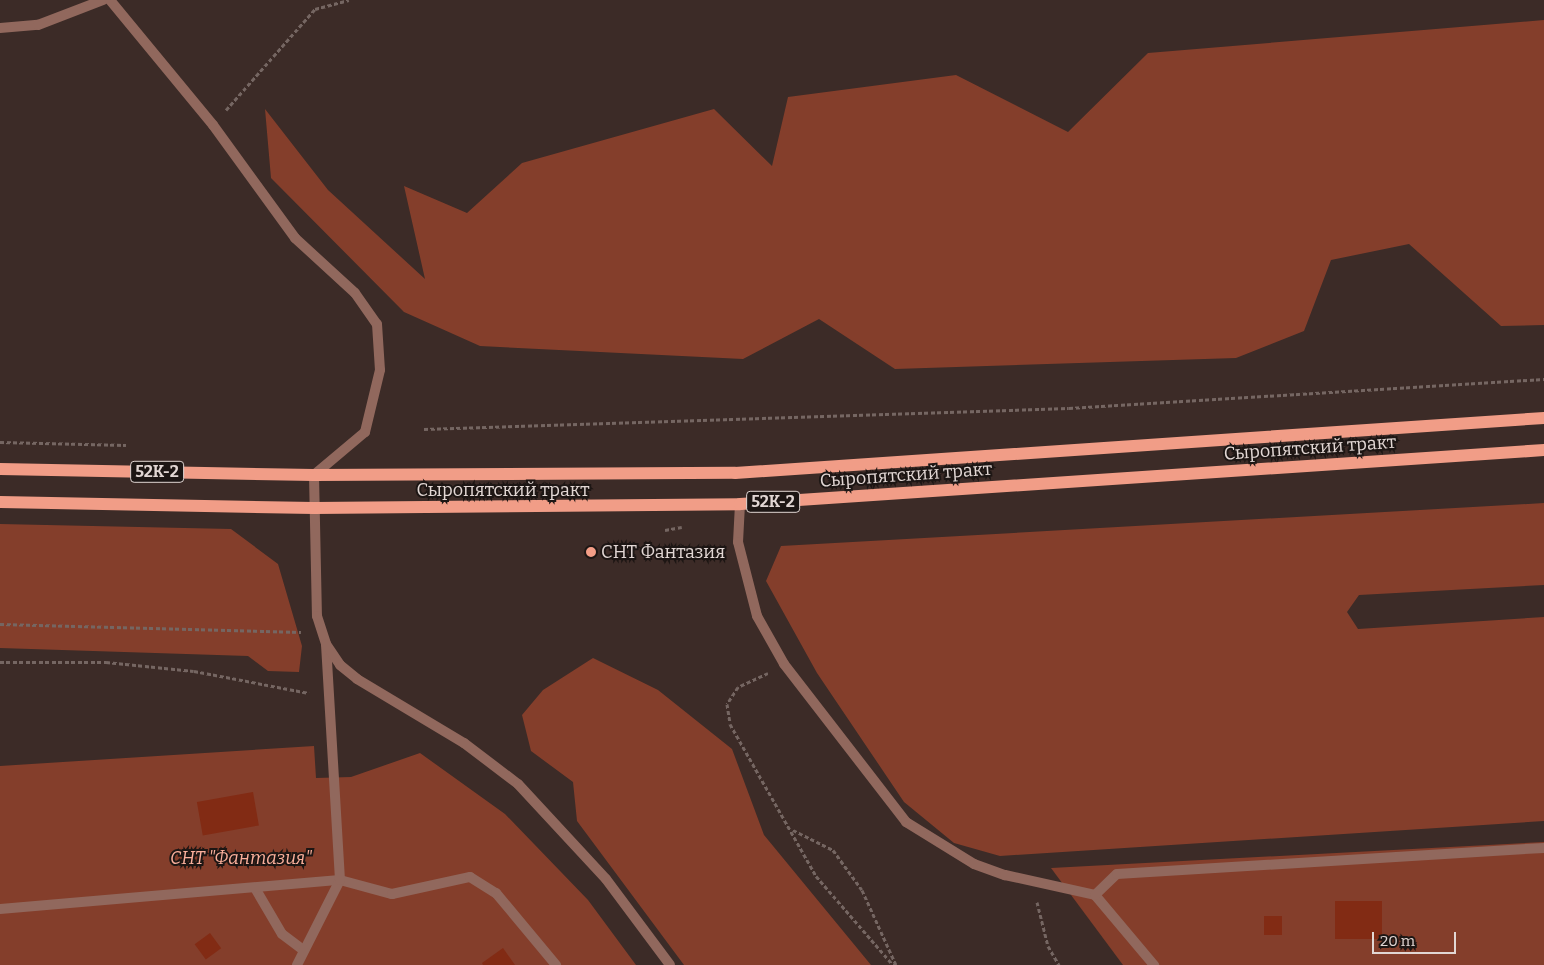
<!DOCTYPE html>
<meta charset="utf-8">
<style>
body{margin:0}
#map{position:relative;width:1544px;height:965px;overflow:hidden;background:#3c2b27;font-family:Bitter,serif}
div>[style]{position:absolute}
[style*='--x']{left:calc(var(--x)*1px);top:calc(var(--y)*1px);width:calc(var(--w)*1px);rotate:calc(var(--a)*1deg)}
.green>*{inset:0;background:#843e2b}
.building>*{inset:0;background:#822b14;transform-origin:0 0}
.path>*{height:3px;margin-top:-1.5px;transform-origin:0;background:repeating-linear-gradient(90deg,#756662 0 4px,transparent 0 6.5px)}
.lane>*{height:10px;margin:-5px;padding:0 5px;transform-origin:5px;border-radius:5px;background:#91685d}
.street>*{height:10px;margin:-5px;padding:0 5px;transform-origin:5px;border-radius:5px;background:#91685d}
.primary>*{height:12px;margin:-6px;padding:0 6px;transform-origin:6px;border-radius:6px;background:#f19d87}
.dots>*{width:14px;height:14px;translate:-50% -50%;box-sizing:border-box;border:2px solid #1d1614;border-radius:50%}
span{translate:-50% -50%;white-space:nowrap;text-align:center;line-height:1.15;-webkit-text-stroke:4px #1d1614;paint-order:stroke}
.shield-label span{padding:1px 4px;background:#1d1614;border:1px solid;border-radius:4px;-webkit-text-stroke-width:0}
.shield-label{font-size:16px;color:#e2d7d4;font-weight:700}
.street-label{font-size:18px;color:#e2d7d4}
.poi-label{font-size:18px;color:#e2d7d4}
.left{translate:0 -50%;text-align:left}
.park-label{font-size:18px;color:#fbb09c;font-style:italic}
.scale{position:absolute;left:1372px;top:932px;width:84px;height:22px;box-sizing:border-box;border:2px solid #e2d7d4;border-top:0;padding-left:6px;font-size:15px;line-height:18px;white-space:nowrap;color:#e2d7d4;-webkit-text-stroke:4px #1d1614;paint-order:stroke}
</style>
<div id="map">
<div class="green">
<i style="clip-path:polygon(1544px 20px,1544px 325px,1501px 326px,1409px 244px,1331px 260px,1304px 331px,1236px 358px,895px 369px,819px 319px,743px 359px,480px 346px,404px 312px,271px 178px,265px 109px,328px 190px,425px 279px,404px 186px,467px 213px,522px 163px,714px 109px,772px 166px,788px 97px,956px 75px,1068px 132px,1148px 53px)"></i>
<i style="clip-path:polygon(1544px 503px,1544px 585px,1359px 595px,1347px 612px,1358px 629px,1544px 617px,1544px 821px,1000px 856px,954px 843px,904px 802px,817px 673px,766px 581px,781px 546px)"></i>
<i style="clip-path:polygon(0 524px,231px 529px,278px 564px,302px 646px,299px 672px,268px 671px,248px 656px,0 648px)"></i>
<i style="clip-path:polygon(593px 658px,658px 690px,732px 749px,764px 835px,871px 965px,684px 965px,577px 821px,573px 782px,531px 751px,522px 715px,543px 690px)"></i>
<i style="clip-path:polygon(314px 746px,316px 778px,351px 777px,420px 753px,505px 814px,588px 900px,636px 965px,0 965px,0 766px)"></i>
<i style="clip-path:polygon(1544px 842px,1544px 965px,1123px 965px,1051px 868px)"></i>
</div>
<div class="building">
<i style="left:253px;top:792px;width:34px;height:57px;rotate:80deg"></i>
<i style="left:1382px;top:901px;width:38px;height:47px;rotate:90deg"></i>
<i style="left:1264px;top:916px;width:18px;height:19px"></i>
<i style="left:210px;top:933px;width:19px;height:19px;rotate:54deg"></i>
<i style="clip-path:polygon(503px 948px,515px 965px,483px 965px,482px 963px)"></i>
</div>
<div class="path">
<i style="--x:226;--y:110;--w:135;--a:-48.6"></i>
<i style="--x:315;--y:9;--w:35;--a:-15"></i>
<i style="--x:424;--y:429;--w:645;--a:-1.86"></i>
<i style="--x:1069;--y:408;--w:476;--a:-3.5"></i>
<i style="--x:0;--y:442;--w:126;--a:1.4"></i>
<i style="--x:665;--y:530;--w:17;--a:-10"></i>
<i style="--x:0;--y:624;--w:301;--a:1.5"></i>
<i style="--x:0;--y:662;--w:106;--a:0"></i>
<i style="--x:106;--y:662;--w:88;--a:5.8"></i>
<i style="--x:194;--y:671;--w:117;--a:10.8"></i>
<i style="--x:768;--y:673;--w:33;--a:155"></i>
<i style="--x:738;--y:687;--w:20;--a:123"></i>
<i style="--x:727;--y:704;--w:20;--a:81"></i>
<i style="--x:730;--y:724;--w:175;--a:60.5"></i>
<i style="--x:816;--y:876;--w:118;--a:49.1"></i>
<i style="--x:793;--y:830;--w:45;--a:26.6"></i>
<i style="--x:833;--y:850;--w:49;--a:54.1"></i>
<i style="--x:862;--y:890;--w:82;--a:65.6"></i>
<i style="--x:1037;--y:902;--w:45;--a:76"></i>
<i style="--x:1048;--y:946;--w:22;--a:60"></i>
</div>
<div class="lane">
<i style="--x:0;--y:28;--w:38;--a:-5"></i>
<i style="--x:38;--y:25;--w:70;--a:-21"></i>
<i style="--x:740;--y:504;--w:38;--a:93"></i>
<i style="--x:738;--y:542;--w:76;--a:75.6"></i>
<i style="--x:757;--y:616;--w:55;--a:60.6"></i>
<i style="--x:784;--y:664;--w:200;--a:52.3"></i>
<i style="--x:906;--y:822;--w:80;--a:31.7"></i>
<i style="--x:974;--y:864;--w:33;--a:20"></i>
<i style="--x:1005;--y:875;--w:92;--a:12.5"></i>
<i style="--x:1095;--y:895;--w:92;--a:49.9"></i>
<i style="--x:255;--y:888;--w:53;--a:59.6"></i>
<i style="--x:282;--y:934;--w:25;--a:37"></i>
<i style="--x:1095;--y:895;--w:30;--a:-44"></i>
<i style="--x:1117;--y:874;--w:428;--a:-3.5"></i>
<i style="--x:0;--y:909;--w:341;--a:-4.9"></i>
<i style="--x:340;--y:880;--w:54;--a:15.1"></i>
<i style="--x:392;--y:894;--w:80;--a:-12.3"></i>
<i style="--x:470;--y:877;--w:31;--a:32"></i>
<i style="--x:496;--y:893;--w:94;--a:50.2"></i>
<i style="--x:297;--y:965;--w:95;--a:-63.2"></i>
<i style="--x:340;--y:880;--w:236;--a:-93.4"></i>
</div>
<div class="street">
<i style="--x:110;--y:0;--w:162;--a:50.5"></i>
<i style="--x:213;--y:125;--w:140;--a:54"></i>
<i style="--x:295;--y:238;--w:81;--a:42.5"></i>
<i style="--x:355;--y:293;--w:38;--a:55"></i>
<i style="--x:377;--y:324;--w:46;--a:86.3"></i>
<i style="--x:380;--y:370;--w:64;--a:103.6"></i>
<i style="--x:365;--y:432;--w:67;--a:139.9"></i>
<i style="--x:314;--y:475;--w:141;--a:88.8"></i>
<i style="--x:317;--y:616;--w:29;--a:72"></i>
<i style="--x:326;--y:644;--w:25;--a:56"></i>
<i style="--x:340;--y:665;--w:22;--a:39"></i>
<i style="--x:357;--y:679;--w:125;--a:30.9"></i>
<i style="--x:464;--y:743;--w:68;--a:37.2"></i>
<i style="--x:518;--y:784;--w:129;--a:47.2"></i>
<i style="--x:606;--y:879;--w:107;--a:53.3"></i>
</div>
<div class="primary">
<i style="--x:0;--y:469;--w:314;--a:1.1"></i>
<i style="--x:314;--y:475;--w:421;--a:-0.3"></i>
<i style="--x:735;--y:473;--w:811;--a:-3.89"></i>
<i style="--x:0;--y:502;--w:314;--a:1.1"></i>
<i style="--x:314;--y:508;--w:426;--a:-0.5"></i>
<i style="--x:740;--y:504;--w:806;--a:-3.84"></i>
</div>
<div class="dots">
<i style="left:591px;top:552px;background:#f49e87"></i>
</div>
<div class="shield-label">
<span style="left:157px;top:472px">52К-2</span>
<span style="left:773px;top:502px">52К-2</span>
</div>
<div class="street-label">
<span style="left:1310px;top:448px;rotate:-4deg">Сыропятский тракт</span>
<span style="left:906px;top:475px;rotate:-4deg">Сыропятский тракт</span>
<span style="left:503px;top:490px">Сыропятский тракт</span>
</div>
<div class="poi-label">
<span class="left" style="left:601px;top:552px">СНТ Фантазия</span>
</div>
<div class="park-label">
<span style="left:241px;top:858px">СНТ "Фантазия"</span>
</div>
<div class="scale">20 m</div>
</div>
